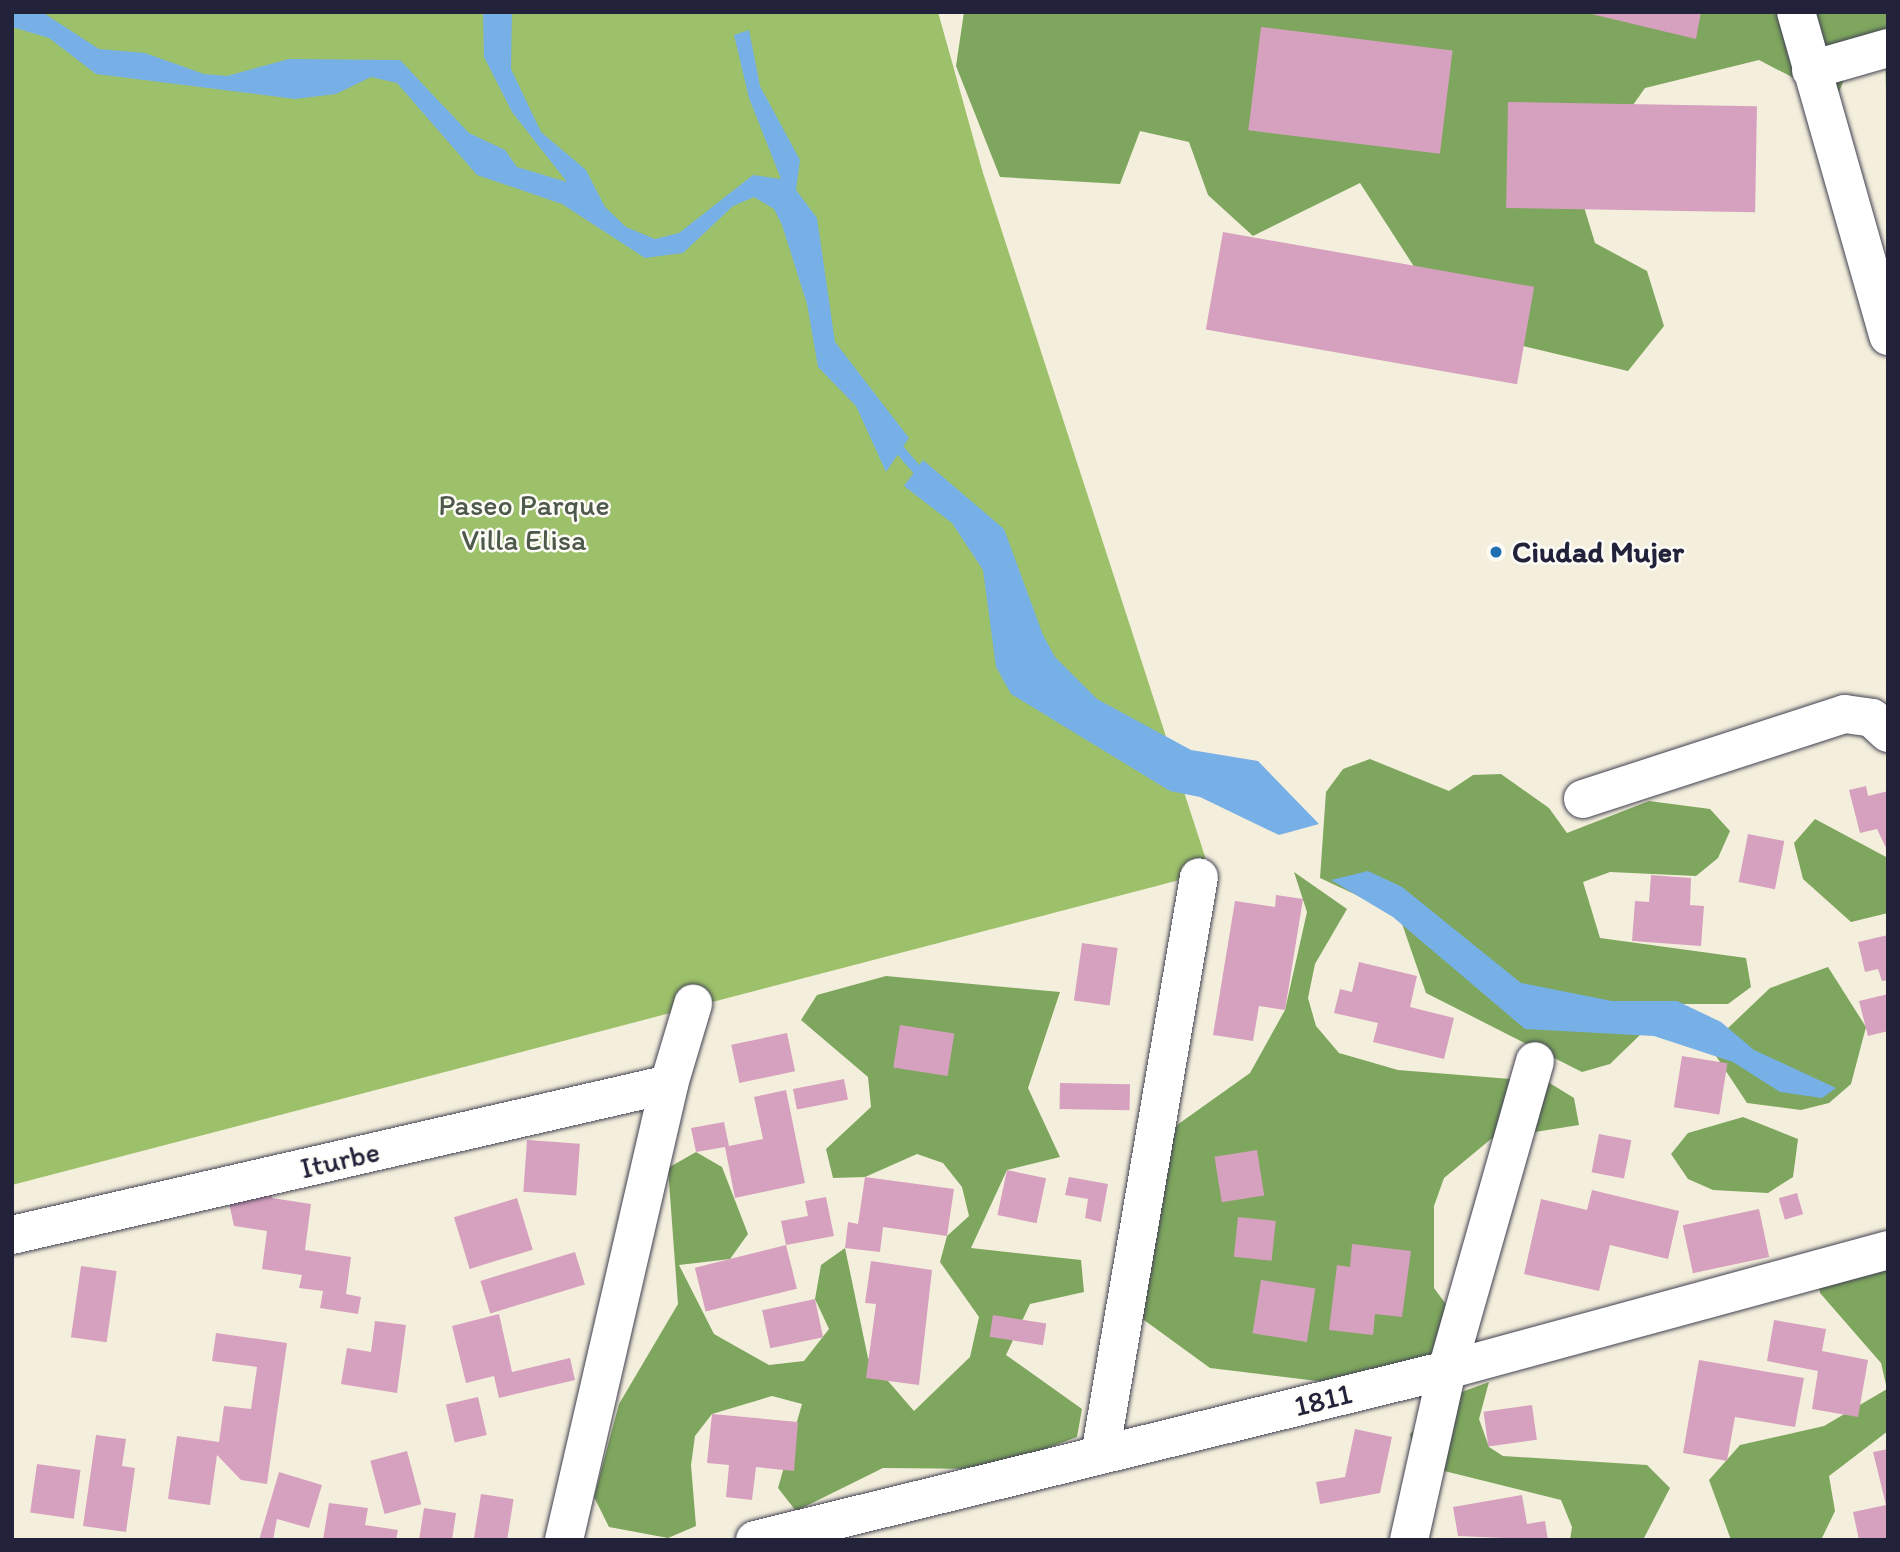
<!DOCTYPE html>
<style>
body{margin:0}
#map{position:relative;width:1900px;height:1552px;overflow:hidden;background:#f4efdc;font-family:Itim,sans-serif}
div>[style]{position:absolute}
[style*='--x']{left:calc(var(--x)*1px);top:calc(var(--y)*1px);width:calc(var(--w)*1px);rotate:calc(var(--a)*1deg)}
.green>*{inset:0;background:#9dc06a}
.forest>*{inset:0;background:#7ea65e}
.water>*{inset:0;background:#77b0e7}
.stream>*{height:10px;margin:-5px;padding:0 5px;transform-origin:5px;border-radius:5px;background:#77b0e7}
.building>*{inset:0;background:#d6a1be;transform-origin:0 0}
.roads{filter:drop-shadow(0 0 2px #424153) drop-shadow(0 0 2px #424153)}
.minor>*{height:38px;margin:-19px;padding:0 19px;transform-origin:19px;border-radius:19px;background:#fff}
.dots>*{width:19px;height:19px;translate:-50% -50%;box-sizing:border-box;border:4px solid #fdfcf7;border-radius:50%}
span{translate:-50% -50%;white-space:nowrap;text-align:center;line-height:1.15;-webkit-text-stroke:5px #fdfcf7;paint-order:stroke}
.park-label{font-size:30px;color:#4d594b}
.poi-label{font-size:30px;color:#22223b;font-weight:700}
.left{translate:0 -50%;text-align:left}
.street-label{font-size:30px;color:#22223b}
.frame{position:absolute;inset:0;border:14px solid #22223b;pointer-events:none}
</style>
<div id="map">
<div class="green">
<i style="clip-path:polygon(12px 12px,938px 12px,983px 173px,1210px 872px,12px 1185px)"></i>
</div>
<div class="forest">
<i style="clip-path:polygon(964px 12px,1888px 12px,1888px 178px,1885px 48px,1857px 46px,1836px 100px,1759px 60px,1645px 88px,1577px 184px,1595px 243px,1647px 271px,1664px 326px,1628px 371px,1455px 330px,1360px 183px,1253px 236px,1208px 195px,1189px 142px,1140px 131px,1120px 184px,1000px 177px,956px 66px)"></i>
<i style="clip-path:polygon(1370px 759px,1449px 791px,1473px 775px,1501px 774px,1549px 808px,1567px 833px,1649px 801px,1710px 809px,1730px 831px,1718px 858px,1696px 876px,1610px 872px,1583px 882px,1600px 938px,1746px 958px,1751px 987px,1728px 1004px,1672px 1004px,1610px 1064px,1582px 1072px,1426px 993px,1399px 915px,1320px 878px,1326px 792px,1343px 769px)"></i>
<i style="clip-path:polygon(1815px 819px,1888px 858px,1888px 913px,1851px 922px,1803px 879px,1794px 843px)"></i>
<i style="clip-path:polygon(1294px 872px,1347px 909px,1315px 964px,1308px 998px,1316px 1026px,1339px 1053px,1398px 1070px,1548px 1082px,1574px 1098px,1579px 1125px,1491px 1139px,1444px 1178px,1434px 1206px,1434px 1288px,1456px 1318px,1422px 1369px,1334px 1383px,1210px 1368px,1133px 1312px,1170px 1130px,1250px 1073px,1285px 1010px,1307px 912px)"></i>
<i style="clip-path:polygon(1828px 967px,1866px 1027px,1851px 1084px,1829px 1103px,1801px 1110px,1747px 1103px,1716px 1056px,1726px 1030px,1770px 988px)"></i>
<i style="clip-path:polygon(886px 976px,1060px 992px,1028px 1088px,1060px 1157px,1007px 1170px,971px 1248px,1081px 1260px,1084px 1292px,1030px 1304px,1006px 1355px,1082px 1409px,1077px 1437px,991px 1469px,883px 1468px,796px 1511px,778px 1488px,802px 1404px,772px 1396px,712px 1414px,695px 1436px,691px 1465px,696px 1526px,668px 1538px,609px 1527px,594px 1497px,619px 1404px,678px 1304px,668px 1168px,696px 1152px,722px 1167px,748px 1234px,730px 1259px,679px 1265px,714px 1334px,769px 1365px,804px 1361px,829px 1329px,815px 1299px,821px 1265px,845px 1248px,868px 1358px,914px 1411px,970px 1357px,979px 1317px,940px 1262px,947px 1236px,969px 1216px,962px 1187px,943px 1163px,917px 1154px,865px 1177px,833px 1178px,826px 1149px,871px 1107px,868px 1077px,801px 1020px,817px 995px)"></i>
<i style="clip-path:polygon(1743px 1117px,1798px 1139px,1793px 1177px,1768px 1193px,1713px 1190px,1688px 1179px,1671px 1154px,1688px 1133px)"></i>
<i style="clip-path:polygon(1888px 1243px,1888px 1431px,1829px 1476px,1835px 1511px,1821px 1540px,1731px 1540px,1709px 1480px,1740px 1445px,1824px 1426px,1887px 1389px,1881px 1363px,1820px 1293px,1816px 1266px)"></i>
<i style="clip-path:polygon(1489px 1382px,1479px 1419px,1489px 1447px,1503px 1456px,1647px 1465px,1670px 1488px,1643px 1540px,1570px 1540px,1572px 1527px,1561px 1500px,1416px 1464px,1410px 1434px,1456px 1394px)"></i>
</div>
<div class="water">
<i style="clip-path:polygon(12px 12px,42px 12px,99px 49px,145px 53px,204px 74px,227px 76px,289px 59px,400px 60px,469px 133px,505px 150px,517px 167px,567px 182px,512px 112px,484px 57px,483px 12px,512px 12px,511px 69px,541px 132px,586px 170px,605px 207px,626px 227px,655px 239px,679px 233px,753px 175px,781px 179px,749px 98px,734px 35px,749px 30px,760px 86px,800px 160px,796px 190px,817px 218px,835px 342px,909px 438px,886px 472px,856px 406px,818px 367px,807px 304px,782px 225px,774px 209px,754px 197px,733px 206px,683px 253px,645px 258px,562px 204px,477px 175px,397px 83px,371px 77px,336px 94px,295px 99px,96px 74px,49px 38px,12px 27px)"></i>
<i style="clip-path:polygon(923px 460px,1004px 529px,1043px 635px,1055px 657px,1097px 699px,1191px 750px,1258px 761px,1319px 824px,1279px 835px,1200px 797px,1170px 791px,1011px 694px,996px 667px,983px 570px,952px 523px,904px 486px)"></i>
<i style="clip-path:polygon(1368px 871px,1402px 887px,1521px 983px,1612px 1001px,1677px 1001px,1721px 1022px,1754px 1050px,1836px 1088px,1822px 1098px,1780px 1092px,1733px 1062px,1654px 1036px,1525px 1029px,1393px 917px,1331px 880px)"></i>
</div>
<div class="stream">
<i style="--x:893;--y:442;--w:50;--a:49"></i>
</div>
<div class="building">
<i style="clip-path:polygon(1583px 12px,1701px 12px,1696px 39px)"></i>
<i style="left:1261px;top:27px;width:193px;height:104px;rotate:7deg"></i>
<i style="left:1508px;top:102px;width:249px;height:106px;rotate:1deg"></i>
<i style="left:1223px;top:232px;width:316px;height:99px;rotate:10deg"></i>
<i style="clip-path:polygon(1866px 786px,1868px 796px,1888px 791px,1888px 852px,1877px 829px,1860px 833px,1849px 790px)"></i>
<i style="left:1748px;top:834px;width:37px;height:49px;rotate:11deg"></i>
<i style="clip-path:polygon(1651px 875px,1691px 878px,1690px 905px,1704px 906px,1701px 946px,1632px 941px,1635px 901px,1649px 902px)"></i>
<i style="clip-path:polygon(1276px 895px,1303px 899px,1285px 1010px,1259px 1006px,1253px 1041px,1213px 1035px,1235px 901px,1275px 907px)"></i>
<i style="clip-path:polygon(1888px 935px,1888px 980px,1882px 981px,1878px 969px,1865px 972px,1858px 942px)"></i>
<i style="left:1082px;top:943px;width:36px;height:58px;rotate:8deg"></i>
<i style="clip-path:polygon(1359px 962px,1417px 976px,1410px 1007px,1454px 1018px,1444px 1059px,1373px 1042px,1378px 1023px,1334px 1013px,1340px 989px,1352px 992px)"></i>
<i style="clip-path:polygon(1888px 994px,1888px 1031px,1868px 1036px,1859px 1001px)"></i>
<i style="left:900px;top:1025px;width:55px;height:43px;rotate:9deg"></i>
<i style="left:787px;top:1033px;width:39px;height:57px;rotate:78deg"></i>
<i style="left:1682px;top:1056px;width:46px;height:52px;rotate:9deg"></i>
<i style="left:844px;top:1079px;width:21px;height:52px;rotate:79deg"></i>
<i style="left:1060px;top:1083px;width:70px;height:26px;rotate:1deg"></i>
<i style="clip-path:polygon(786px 1090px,805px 1183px,735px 1198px,725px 1147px,696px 1152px,691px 1128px,724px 1122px,729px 1146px,763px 1139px,754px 1097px)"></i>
<i style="left:1599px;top:1134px;width:33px;height:39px;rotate:11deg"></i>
<i style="left:527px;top:1140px;width:53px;height:52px;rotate:4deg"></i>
<i style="left:1257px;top:1150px;width:46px;height:43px;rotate:81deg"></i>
<i style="left:1007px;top:1170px;width:40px;height:46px;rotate:12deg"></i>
<i style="clip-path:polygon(865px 1177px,954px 1189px,947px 1236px,883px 1227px,880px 1252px,845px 1248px,848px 1222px,858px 1224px)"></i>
<i style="clip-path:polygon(1069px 1177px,1108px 1184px,1101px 1222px,1085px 1218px,1088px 1199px,1065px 1195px)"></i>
<i style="clip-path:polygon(274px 1182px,272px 1198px,311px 1204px,305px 1250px,351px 1257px,346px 1294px,361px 1297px,358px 1314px,320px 1308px,323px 1291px,299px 1288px,302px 1275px,262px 1269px,267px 1231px,234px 1226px,227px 1194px)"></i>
<i style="clip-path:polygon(1592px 1190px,1679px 1211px,1668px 1259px,1610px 1245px,1599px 1291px,1524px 1274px,1541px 1199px,1587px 1210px)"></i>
<i style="left:1797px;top:1193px;width:22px;height:19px;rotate:74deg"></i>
<i style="clip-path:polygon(826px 1197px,834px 1236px,786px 1245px,781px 1221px,808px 1216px,805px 1201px)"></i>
<i style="left:517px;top:1198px;width:54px;height:66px;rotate:73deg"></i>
<i style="left:1759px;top:1209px;width:49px;height:78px;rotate:78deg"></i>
<i style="left:1238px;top:1217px;width:38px;height:40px;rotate:6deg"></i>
<i style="clip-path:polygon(1352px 1244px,1411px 1251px,1402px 1317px,1375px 1314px,1373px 1335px,1329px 1330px,1337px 1265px,1350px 1267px)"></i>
<i style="left:786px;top:1245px;width:45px;height:94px;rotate:76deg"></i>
<i style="left:575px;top:1252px;width:34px;height:99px;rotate:73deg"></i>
<i style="clip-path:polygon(871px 1261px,932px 1270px,919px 1385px,866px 1378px,876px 1304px,865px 1303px)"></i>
<i style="left:81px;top:1266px;width:36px;height:72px;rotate:8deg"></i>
<i style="left:1261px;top:1280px;width:55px;height:54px;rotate:9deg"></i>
<i style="left:815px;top:1299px;width:39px;height:54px;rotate:78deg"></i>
<i style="clip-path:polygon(499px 1314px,512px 1372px,570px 1358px,575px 1380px,499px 1398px,494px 1376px,466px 1383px,452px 1326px)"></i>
<i style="left:993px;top:1315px;width:54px;height:22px;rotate:9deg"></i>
<i style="clip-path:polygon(1774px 1320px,1826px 1329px,1822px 1351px,1868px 1360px,1858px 1417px,1812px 1409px,1818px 1371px,1767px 1361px)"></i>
<i style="clip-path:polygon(375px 1321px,406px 1325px,397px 1393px,341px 1384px,347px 1348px,371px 1352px)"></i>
<i style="clip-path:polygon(216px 1333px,287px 1343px,267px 1484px,241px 1480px,217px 1455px,210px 1505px,168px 1499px,177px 1436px,219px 1442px,224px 1406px,251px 1409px,257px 1367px,212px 1361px)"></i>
<i style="clip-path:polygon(1699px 1360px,1804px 1378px,1795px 1427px,1735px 1417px,1727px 1461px,1683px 1453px)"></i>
<i style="left:478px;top:1397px;width:39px;height:33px;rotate:77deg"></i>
<i style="left:1532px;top:1405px;width:35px;height:49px;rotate:82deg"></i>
<i style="clip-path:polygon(712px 1414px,798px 1422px,794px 1471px,756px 1467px,752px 1500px,726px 1497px,729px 1465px,707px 1463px)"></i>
<i style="clip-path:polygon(1355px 1429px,1392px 1437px,1380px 1493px,1320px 1504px,1316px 1482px,1345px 1477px)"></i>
<i style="clip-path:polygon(96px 1435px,126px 1439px,122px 1466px,135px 1468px,126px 1532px,83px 1526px)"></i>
<i style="clip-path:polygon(1888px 1449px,1888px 1540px,1859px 1540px,1853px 1512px,1886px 1505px,1873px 1452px)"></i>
<i style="left:407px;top:1451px;width:55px;height:38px;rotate:75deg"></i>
<i style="left:37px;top:1464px;width:44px;height:49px;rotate:8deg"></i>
<i style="clip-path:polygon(279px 1472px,322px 1485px,309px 1528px,277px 1519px,273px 1540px,259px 1540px)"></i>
<i style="left:481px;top:1494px;width:33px;height:46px;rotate:9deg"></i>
<i style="clip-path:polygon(1522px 1495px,1527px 1524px,1545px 1521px,1548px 1540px,1458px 1536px,1453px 1507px)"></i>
<i style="clip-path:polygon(329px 1503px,368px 1508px,365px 1525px,398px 1530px,396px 1540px,323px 1540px)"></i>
<i style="clip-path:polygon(424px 1508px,456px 1513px,452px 1540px,419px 1540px)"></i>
</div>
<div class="roads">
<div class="minor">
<i style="--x:1796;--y:12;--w:337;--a:74.1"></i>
<i style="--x:1811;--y:70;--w:80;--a:-15.9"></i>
<i style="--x:1583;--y:799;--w:275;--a:-18"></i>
<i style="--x:1845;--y:714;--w:27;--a:8"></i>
<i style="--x:1872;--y:718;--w:22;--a:43"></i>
<i style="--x:12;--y:1235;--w:674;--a:-12.94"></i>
<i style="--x:1100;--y:1455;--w:586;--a:-80.28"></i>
<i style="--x:564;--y:1540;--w:468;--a:-77"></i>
<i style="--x:669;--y:1084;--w:84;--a:-73.3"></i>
<i style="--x:755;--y:1540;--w:713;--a:-13.8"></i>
<i style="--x:1447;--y:1370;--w:457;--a:-15.2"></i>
<i style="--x:1409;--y:1540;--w:174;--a:-77.4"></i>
<i style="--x:1447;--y:1370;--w:321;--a:-74.1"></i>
</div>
</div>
<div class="dots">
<i style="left:1496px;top:552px;background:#1f6fb2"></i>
</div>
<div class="park-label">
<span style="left:524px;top:522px">Paseo Parque<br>Villa Elisa</span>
</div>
<div class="poi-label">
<span class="left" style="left:1512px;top:552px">Ciudad Mujer</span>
</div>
<div class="street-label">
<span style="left:340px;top:1160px;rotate:-13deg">Iturbe</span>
<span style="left:1323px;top:1400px;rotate:-14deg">1811</span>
</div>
<div class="frame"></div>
</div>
